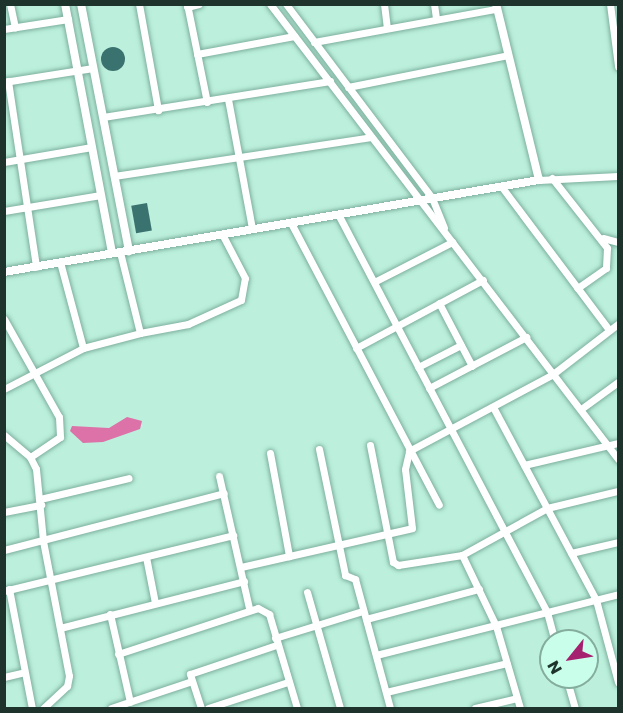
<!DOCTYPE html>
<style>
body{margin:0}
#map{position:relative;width:623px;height:713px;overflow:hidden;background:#bcf0dd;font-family:Poppins,sans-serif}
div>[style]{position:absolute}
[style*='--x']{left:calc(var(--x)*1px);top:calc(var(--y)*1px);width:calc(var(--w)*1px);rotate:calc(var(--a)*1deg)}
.water>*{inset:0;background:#dd72a8}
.building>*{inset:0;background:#3a726f;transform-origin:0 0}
.round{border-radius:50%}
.roads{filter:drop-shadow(0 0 2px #7daf9d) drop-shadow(0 0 2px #7daf9d)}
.minor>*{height:7px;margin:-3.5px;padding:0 3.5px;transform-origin:3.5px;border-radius:3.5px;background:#fff}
.tertiary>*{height:8px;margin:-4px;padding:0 4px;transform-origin:4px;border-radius:4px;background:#fff}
span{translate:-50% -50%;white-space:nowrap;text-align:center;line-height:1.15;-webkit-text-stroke:6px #c9feea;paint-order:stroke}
.frame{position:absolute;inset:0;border:6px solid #1e332c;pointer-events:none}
.north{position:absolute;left:539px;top:629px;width:60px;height:60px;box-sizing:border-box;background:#c9feea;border:2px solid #85ad9e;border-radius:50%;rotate:240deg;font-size:16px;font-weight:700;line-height:24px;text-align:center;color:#1e332c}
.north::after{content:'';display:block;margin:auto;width:21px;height:27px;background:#a5216f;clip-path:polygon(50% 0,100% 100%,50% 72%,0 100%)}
</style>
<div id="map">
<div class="water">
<i style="clip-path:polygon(127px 417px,142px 421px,140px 429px,103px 442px,83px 443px,70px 431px,72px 426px,109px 428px)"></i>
</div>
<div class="building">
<i class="round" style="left:101px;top:47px;width:24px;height:24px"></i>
<i style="left:147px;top:203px;width:28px;height:16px;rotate:80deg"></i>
</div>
<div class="roads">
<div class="minor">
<i style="--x:10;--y:4;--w:24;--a:78"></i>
<i style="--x:139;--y:4;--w:108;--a:79.8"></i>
<i style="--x:187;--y:4;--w:100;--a:78.5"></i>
<i style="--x:270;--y:4;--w:573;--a:52.59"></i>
<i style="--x:286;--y:4;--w:243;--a:53"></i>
<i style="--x:432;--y:198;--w:32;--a:68"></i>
<i style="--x:384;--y:4;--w:24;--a:83"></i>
<i style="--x:434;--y:4;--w:15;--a:82"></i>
<i style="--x:610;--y:4;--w:63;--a:82.6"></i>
<i style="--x:187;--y:7;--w:12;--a:-14"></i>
<i style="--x:4;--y:29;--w:65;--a:-8.9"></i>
<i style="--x:314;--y:42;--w:185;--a:-10.3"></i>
<i style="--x:197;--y:54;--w:99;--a:-10.5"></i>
<i style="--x:8;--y:81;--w:188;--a:81.4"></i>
<i style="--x:4;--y:82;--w:90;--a:-8.9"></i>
<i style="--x:348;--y:87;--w:163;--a:-11.3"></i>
<i style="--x:228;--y:99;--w:132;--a:79.5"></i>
<i style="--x:103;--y:117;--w:230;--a:-9"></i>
<i style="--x:4;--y:162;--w:89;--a:-9.7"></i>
<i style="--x:114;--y:176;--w:260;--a:-8.6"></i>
<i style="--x:552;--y:178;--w:89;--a:51.8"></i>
<i style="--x:607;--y:248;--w:20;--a:93"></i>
<i style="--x:606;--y:268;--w:35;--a:145"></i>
<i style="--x:539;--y:180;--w:79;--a:-2.9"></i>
<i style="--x:501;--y:186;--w:180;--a:53.1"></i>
<i style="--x:4;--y:211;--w:98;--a:-9.4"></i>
<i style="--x:338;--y:214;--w:450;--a:62.3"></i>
<i style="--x:547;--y:612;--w:30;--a:75"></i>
<i style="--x:291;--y:223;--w:318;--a:62.3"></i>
<i style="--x:603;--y:238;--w:16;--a:15"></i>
<i style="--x:60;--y:262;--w:89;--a:75"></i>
<i style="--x:374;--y:282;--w:88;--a:-27.1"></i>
<i style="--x:439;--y:303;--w:71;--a:62.4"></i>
<i style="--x:4;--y:319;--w:112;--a:60.7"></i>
<i style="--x:59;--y:417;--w:20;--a:87"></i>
<i style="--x:60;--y:437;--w:36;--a:146"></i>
<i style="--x:140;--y:333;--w:49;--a:-10.6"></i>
<i style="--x:188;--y:324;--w:58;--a:-24.4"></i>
<i style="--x:241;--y:300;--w:22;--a:-80"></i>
<i style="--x:245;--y:278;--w:50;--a:-117.6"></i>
<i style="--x:356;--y:348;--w:144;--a:-28.2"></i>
<i style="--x:418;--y:367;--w:48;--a:-27.1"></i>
<i style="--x:429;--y:388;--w:110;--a:-27.7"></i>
<i style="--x:4;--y:389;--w:89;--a:-27.4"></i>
<i style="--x:83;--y:348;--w:59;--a:-14.7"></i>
<i style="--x:140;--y:333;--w:83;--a:-103.9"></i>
<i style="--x:493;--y:407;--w:219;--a:61.9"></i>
<i style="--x:596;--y:600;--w:85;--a:75"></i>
<i style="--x:581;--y:409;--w:46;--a:-36.1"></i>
<i style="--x:4;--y:435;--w:34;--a:40"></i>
<i style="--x:30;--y:457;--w:13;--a:63"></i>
<i style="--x:36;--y:469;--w:72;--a:84.4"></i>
<i style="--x:43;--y:541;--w:137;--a:79.1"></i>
<i style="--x:69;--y:676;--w:10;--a:101"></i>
<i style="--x:67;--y:686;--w:33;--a:137"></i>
<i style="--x:370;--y:445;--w:119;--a:78.9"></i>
<i style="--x:393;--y:562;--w:6;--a:31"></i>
<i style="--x:398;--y:565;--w:65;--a:-8.9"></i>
<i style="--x:462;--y:555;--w:97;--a:-28.9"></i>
<i style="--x:547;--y:508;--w:73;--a:-13.5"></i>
<i style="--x:319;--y:449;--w:129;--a:78.3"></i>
<i style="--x:345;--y:575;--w:11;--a:22"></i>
<i style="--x:355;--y:579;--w:134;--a:74.8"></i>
<i style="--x:270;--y:453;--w:105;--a:79.5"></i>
<i style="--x:524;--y:465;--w:97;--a:-13.2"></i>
<i style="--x:219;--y:476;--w:135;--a:77.2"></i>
<i style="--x:40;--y:499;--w:91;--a:-13.3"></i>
<i style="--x:4;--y:512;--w:38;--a:-11"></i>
<i style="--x:4;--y:550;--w:227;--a:-14.5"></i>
<i style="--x:571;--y:553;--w:48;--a:-13.2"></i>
<i style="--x:462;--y:555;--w:79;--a:64.4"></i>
<i style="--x:496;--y:626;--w:85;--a:73.7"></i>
<i style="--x:146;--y:557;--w:47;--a:78.9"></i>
<i style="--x:241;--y:567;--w:175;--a:-12.8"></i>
<i style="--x:412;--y:528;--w:59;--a:-96.8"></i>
<i style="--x:405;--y:469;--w:18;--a:-77"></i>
<i style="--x:409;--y:451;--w:163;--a:-28.1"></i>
<i style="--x:553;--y:374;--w:82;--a:-37.6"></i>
<i style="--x:9;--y:589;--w:121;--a:79.1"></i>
<i style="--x:4;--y:591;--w:236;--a:-13.7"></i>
<i style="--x:307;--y:592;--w:121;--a:74.1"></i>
<i style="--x:110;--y:614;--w:90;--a:77.2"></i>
<i style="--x:366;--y:619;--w:117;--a:-14.9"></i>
<i style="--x:60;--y:628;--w:190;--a:-14.3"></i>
<i style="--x:275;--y:638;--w:92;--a:-17.1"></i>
<i style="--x:118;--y:654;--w:147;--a:-18.2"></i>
<i style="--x:258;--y:608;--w:13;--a:29"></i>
<i style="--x:269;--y:614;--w:98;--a:73.4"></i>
<i style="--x:376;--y:655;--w:250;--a:-14.1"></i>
<i style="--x:4;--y:677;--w:18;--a:-13"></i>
<i style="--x:566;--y:677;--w:32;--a:74"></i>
<i style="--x:386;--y:692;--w:124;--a:-13.5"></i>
<i style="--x:111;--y:708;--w:85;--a:-18.4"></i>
<i style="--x:201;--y:708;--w:36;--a:-108"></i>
<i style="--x:190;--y:674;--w:91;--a:-18.6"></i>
<i style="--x:208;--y:708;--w:84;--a:-18"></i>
<i style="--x:475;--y:708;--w:43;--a:-13.4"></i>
</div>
<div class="tertiary">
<i style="--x:65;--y:4;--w:253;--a:79.3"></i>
<i style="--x:81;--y:4;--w:252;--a:79"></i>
<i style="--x:4;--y:272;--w:543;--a:-9.76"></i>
<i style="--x:539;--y:180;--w:181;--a:-103.7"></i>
</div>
</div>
<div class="frame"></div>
<div class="north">N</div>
</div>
